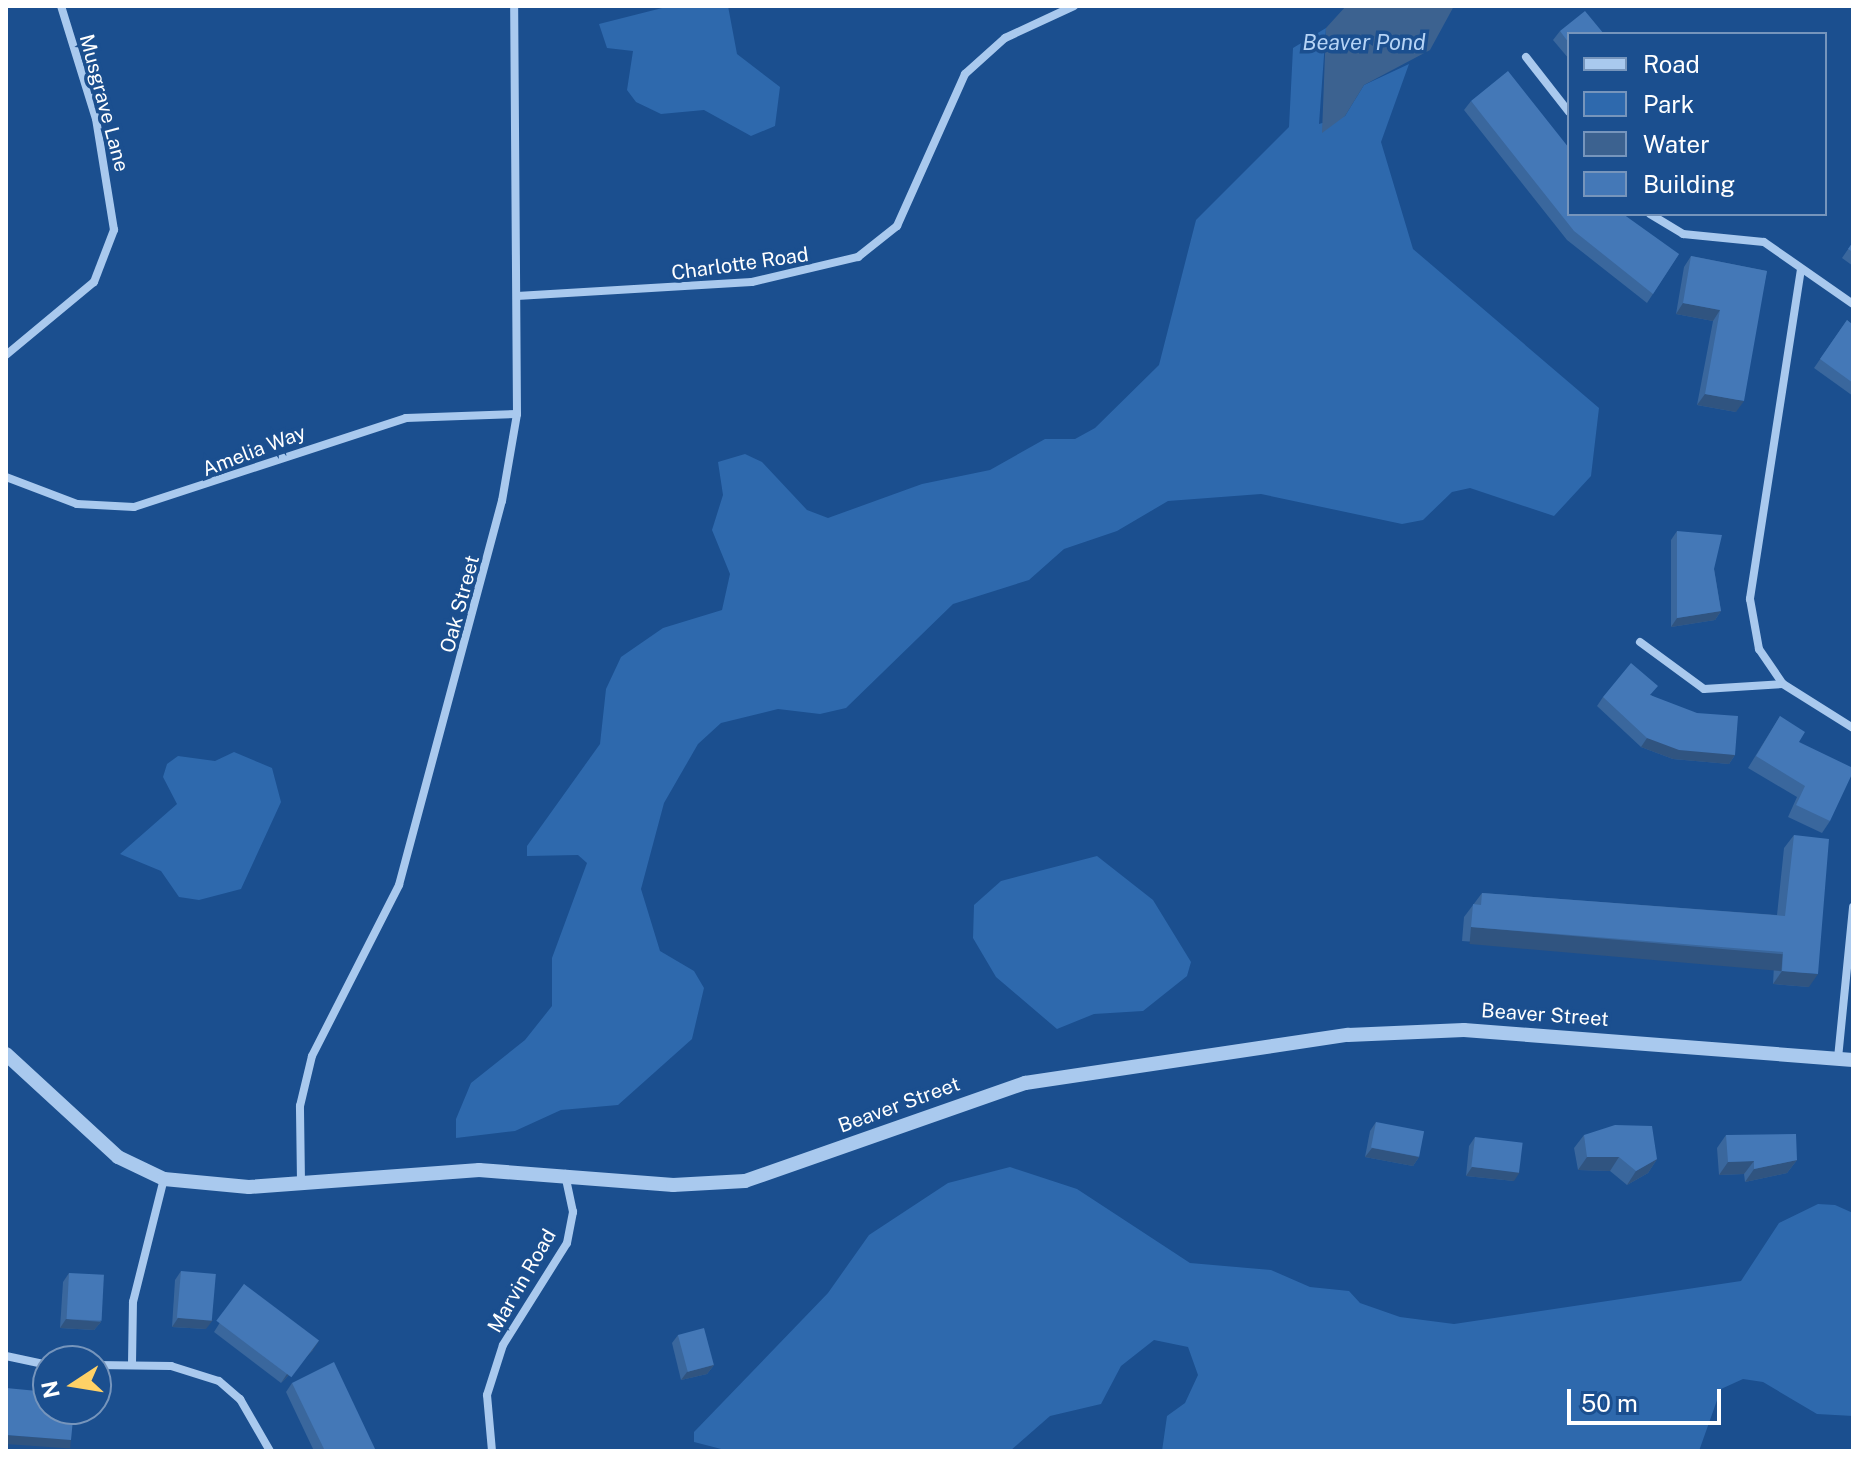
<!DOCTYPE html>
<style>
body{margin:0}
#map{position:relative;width:1859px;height:1457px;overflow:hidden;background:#1b4f8f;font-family:"Public Sans",sans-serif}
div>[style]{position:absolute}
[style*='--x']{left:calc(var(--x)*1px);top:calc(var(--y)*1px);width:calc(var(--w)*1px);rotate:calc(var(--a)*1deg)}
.green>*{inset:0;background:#2e69ad}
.water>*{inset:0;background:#3c6290}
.minor>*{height:8px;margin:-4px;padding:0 4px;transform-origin:4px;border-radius:4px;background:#a9c9ee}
.tertiary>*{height:14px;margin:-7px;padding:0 7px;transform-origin:7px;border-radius:7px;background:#a9c9ee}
.wall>*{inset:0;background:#3a679d}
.shaded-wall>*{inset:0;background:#305480;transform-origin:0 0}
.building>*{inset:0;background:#4478b7;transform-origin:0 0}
span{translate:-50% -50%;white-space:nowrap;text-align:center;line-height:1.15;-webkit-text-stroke:7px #1b4f8f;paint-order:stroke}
.street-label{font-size:20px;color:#fff}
.water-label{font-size:22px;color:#b5d3f5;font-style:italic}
.frame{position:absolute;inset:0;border:8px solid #fff;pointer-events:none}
.legend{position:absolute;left:1567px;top:32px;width:260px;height:184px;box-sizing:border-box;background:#1b4f8f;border:2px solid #7695bc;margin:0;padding:10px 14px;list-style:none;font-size:24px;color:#fff}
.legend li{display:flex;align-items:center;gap:16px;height:40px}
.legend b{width:40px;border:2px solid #7695bc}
.north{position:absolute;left:32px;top:1345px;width:80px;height:80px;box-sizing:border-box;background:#1b4f8f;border:2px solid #7695bc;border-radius:50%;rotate:258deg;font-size:22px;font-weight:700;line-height:32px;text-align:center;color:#fff}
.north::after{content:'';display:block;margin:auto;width:28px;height:36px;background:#ffd166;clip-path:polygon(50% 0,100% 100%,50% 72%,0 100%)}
.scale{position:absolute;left:1567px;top:1389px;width:154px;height:36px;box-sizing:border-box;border:4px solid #fff;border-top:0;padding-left:10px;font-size:24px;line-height:28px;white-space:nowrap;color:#fff;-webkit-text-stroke:6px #1b4f8f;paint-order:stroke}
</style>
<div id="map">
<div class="green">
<i style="clip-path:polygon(670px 6px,728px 6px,737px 54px,780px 87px,775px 126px,751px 136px,704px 110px,661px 114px,636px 102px,627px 90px,633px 51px,607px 48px,599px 24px)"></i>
<i style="clip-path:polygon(1326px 28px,1319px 124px,1345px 116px,1364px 85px,1409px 64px,1381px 142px,1413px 249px,1599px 408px,1591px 476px,1554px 516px,1470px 488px,1452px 492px,1423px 520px,1402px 524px,1261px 494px,1168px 501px,1117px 531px,1064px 549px,1029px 580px,953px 604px,846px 708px,820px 714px,778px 709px,721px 723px,698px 744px,664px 803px,641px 889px,660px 951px,694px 971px,704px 988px,692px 1039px,618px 1105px,561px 1110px,515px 1131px,456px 1138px,456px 1119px,471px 1083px,525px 1040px,552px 1006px,552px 958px,587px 863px,578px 855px,527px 856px,527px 846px,600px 744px,606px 689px,621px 657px,663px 628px,722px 610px,730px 574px,712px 530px,723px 495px,718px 462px,745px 454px,762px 462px,807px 510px,828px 518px,922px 484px,990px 470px,1045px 439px,1075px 439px,1095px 428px,1159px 365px,1196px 220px,1289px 127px,1293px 48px)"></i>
<i style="clip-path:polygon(234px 752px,272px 768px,281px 802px,241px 889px,199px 900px,179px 897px,161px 871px,120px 854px,177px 804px,163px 777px,167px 764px,178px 756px,215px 761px)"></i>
<i style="clip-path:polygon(1097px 856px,1153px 900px,1191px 962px,1187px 976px,1143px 1011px,1094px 1014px,1057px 1029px,996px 977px,973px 938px,974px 905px,1001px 881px)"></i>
<i style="clip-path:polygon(1010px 1167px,1077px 1189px,1190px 1263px,1271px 1270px,1310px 1287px,1349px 1291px,1360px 1303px,1400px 1317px,1454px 1324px,1741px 1281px,1779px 1223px,1818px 1204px,1835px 1205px,1853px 1213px,1853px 1416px,1817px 1414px,1763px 1382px,1743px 1379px,1721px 1389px,1699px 1451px,1162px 1451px,1167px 1416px,1185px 1403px,1198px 1375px,1188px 1347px,1154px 1340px,1121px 1366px,1101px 1404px,1050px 1416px,1010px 1451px,729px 1451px,694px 1442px,694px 1432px,828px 1293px,869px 1235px,948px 1183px)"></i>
</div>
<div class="water">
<i style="clip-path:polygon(1346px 6px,1454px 6px,1430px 50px,1364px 85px,1345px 116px,1322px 133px,1326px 28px)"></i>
</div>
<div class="minor">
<i style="--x:1526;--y:57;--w:70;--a:52"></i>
<i style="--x:1650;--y:214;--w:39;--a:31"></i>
<i style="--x:1683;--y:234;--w:81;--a:5.6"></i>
<i style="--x:1764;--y:242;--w:108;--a:34.9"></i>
<i style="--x:1801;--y:269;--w:334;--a:98.8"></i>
<i style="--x:1750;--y:599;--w:51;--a:79.8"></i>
<i style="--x:1759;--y:649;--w:42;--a:55.6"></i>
<i style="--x:1783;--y:684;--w:83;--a:32.2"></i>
<i style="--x:517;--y:296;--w:235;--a:-3.4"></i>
<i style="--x:752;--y:282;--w:109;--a:-13.3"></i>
<i style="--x:858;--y:257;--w:50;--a:-38.5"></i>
<i style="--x:897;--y:226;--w:167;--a:-65.9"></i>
<i style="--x:965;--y:74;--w:54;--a:-42"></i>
<i style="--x:1005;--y:38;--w:76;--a:-24.9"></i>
<i style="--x:6;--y:355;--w:114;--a:-39.7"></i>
<i style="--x:94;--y:282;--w:56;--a:-69"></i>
<i style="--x:114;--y:230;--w:112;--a:-99.2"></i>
<i style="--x:96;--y:119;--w:118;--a:-107.2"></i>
<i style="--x:6;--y:477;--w:76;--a:20.8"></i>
<i style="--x:77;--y:504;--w:57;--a:3"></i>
<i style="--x:134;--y:507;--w:286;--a:-18.1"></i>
<i style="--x:406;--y:418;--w:111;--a:-2.1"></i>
<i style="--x:1640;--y:642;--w:79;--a:36.3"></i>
<i style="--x:1704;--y:689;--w:79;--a:-3.6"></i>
<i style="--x:1838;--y:1058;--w:152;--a:-84.3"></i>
<i style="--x:301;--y:1182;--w:76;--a:-90.8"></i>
<i style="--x:300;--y:1106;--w:51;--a:-76.5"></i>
<i style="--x:312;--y:1056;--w:192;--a:-63"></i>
<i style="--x:399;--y:885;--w:398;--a:-75"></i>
<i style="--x:502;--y:501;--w:88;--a:-80.2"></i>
<i style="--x:517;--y:414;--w:408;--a:-90.4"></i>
<i style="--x:6;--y:1356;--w:43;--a:12.1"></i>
<i style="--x:132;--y:1364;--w:62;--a:-89.1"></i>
<i style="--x:133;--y:1302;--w:127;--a:-75.9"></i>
<i style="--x:96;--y:1365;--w:75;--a:0.8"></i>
<i style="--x:171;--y:1366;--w:50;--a:17.4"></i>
<i style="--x:219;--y:1381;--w:28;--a:41"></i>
<i style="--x:240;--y:1399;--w:60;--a:60"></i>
<i style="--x:492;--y:1451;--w:56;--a:-95.1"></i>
<i style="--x:487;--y:1395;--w:52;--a:-72.3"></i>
<i style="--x:503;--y:1345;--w:120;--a:-57.9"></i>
<i style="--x:567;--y:1243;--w:32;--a:-79"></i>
<i style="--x:573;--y:1212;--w:39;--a:-102"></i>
</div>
<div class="tertiary">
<i style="--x:6;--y:1054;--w:152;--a:42.6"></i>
<i style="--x:118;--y:1157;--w:51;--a:25.6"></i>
<i style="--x:164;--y:1179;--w:85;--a:5.4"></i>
<i style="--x:249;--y:1187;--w:231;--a:-4.2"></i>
<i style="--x:479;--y:1170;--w:195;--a:4.4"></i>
<i style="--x:673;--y:1185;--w:72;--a:-3.2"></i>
<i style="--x:745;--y:1181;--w:297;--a:-19.3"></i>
<i style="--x:1025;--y:1083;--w:327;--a:-8.5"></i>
<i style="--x:1348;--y:1035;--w:116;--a:-2.5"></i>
<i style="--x:1464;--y:1030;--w:390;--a:4.4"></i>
</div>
<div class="wall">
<i style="clip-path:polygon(1560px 31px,1569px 34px,1569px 59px,1553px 40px)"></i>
<i style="clip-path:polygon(1471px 101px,1569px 214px,1679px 254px,1647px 303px,1567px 240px,1464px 110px)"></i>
<i style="clip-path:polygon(1853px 242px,1853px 266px,1842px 258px)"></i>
<i style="clip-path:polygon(1691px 256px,1767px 271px,1736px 412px,1697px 405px,1713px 321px,1676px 314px,1684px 267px)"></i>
<i style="clip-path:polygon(1847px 320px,1853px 325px,1853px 396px,1814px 368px)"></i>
<i style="clip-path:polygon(1677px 531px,1714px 569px,1721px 611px,1715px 620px,1671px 627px,1671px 540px)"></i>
<i style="clip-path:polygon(1651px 695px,1735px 755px,1729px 764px,1673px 759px,1641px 747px,1597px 706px,1603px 697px)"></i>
<i style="clip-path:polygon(1780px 716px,1799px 742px,1830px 821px,1822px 833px,1788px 817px,1797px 797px,1748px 768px)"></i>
<i style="clip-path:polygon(1794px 835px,1809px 987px,1773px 984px,1774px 965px,1462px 941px,1464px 917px,1482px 893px,1777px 915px,1784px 848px)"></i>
<i style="clip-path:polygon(1376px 1122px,1419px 1157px,1413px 1166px,1365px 1157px,1370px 1131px)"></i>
<i style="clip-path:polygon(1584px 1135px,1657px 1159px,1648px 1173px,1627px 1185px,1610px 1171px,1578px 1170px,1574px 1148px)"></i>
<i style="clip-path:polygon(1726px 1135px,1797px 1160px,1787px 1173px,1745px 1182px,1744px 1174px,1719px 1175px,1717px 1148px)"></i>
<i style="clip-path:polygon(1475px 1137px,1514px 1181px,1466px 1176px,1469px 1146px)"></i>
<i style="clip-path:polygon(181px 1271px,206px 1329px,172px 1327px,175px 1280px)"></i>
<i style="clip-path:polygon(69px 1273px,101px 1322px,94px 1330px,60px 1328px,63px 1282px)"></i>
<i style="clip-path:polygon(244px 1284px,313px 1350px,281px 1383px,214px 1332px)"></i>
<i style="clip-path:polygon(678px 1335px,714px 1365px,707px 1374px,681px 1380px,672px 1343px)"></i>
<i style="clip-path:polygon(292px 1383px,376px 1451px,314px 1451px,286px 1392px)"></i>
</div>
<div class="shaded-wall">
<i style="clip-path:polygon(1683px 303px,1720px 310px,1713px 321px,1676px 314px)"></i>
<i style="clip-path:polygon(1705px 394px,1744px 401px,1736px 412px,1697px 405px)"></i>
<i style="clip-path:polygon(1721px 611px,1715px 620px,1671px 627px,1677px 618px)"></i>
<i style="clip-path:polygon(1647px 738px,1735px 755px,1729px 764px,1673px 759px,1641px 747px)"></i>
<i style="left:1471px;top:927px;width:313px;height:17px;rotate:5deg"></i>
<i style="clip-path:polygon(1782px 971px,1818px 974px,1809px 987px,1773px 984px)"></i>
<i style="clip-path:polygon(1372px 1148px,1419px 1157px,1413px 1166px,1365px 1157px)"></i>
<i style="clip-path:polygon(1587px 1157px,1619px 1157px,1610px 1171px,1578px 1170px)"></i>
<i style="clip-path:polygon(1657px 1159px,1648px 1173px,1627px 1185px,1636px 1171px)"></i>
<i style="clip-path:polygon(1797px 1160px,1787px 1173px,1745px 1182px,1754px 1169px)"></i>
<i style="clip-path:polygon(1754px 1161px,1744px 1174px,1719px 1175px,1728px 1162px)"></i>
<i style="clip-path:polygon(1472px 1167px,1520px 1172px,1514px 1181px,1466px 1176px)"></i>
<i style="clip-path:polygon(178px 1318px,213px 1320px,206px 1329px,172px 1327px)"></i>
<i style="clip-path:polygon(66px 1319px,101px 1322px,94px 1330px,60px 1328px)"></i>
<i style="clip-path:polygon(319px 1341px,313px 1350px,281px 1383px,287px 1374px)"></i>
<i style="clip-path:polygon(714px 1365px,707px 1374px,681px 1380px,687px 1372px)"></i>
<i style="left:6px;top:1435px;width:65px;height:9px;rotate:4deg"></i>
</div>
<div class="building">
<i style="clip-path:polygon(1585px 11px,1604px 34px,1569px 34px,1569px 43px,1560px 31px)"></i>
<i style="clip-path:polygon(1508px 71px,1569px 148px,1569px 214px,1623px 214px,1679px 254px,1653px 294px,1574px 231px,1471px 101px)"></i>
<i style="clip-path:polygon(1853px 242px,1853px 252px,1848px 249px)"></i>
<i style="clip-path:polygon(1691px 256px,1767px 271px,1744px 401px,1705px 394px,1720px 310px,1683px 303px)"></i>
<i style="clip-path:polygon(1847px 320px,1853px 325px,1853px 383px,1820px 359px)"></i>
<i style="clip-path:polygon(1677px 531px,1722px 535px,1714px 569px,1721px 611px,1677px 618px)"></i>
<i style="clip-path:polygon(1631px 663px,1658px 686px,1650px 695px,1697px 713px,1738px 716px,1735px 755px,1679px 750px,1647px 738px,1603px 697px)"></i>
<i style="clip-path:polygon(1780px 716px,1805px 732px,1799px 742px,1853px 768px,1853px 772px,1830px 821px,1796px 805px,1805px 786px,1756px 756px)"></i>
<i style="clip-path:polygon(1794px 835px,1829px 839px,1818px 974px,1782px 971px,1783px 952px,1471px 927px,1473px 904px,1481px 905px,1482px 893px,1785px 916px)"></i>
<i style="left:1376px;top:1122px;width:49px;height:26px;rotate:11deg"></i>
<i style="clip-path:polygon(1615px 1125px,1652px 1126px,1657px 1159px,1636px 1171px,1619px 1157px,1587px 1157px,1584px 1135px)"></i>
<i style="clip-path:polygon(1796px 1134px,1797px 1160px,1754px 1169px,1754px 1161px,1728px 1162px,1726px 1135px)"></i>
<i style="left:1475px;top:1137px;width:48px;height:30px;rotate:7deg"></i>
<i style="left:181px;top:1271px;width:35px;height:47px;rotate:5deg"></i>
<i style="left:69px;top:1273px;width:35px;height:46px;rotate:3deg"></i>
<i style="left:244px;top:1284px;width:94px;height:46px;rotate:37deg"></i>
<i style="left:704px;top:1328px;width:38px;height:27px;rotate:75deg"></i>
<i style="clip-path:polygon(334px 1362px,376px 1451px,325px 1451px,292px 1383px)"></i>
<i style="clip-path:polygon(6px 1388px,48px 1392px,48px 1409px,74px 1409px,71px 1440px,6px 1435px)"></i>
</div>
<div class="street-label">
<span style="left:104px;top:103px;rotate:75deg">Musgrave Lane</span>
<span style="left:740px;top:264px;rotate:-8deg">Charlotte Road</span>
<span style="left:254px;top:451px;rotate:-21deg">Amelia Way</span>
<span style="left:460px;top:604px;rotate:-75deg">Oak Street</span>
<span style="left:1545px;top:1015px;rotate:4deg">Beaver Street</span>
<span style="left:899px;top:1105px;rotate:-20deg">Beaver Street</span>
<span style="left:522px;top:1281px;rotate:-60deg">Marvin Road</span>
</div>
<div class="water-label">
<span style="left:1364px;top:43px">Beaver Pond</span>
</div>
<div class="frame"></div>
<ul class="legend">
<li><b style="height:10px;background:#a9c9ee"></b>Road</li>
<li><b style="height:22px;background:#2e69ad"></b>Park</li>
<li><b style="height:22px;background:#3c6290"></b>Water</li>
<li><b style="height:22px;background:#4478b7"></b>Building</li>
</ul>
<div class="north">N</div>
<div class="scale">50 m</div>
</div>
